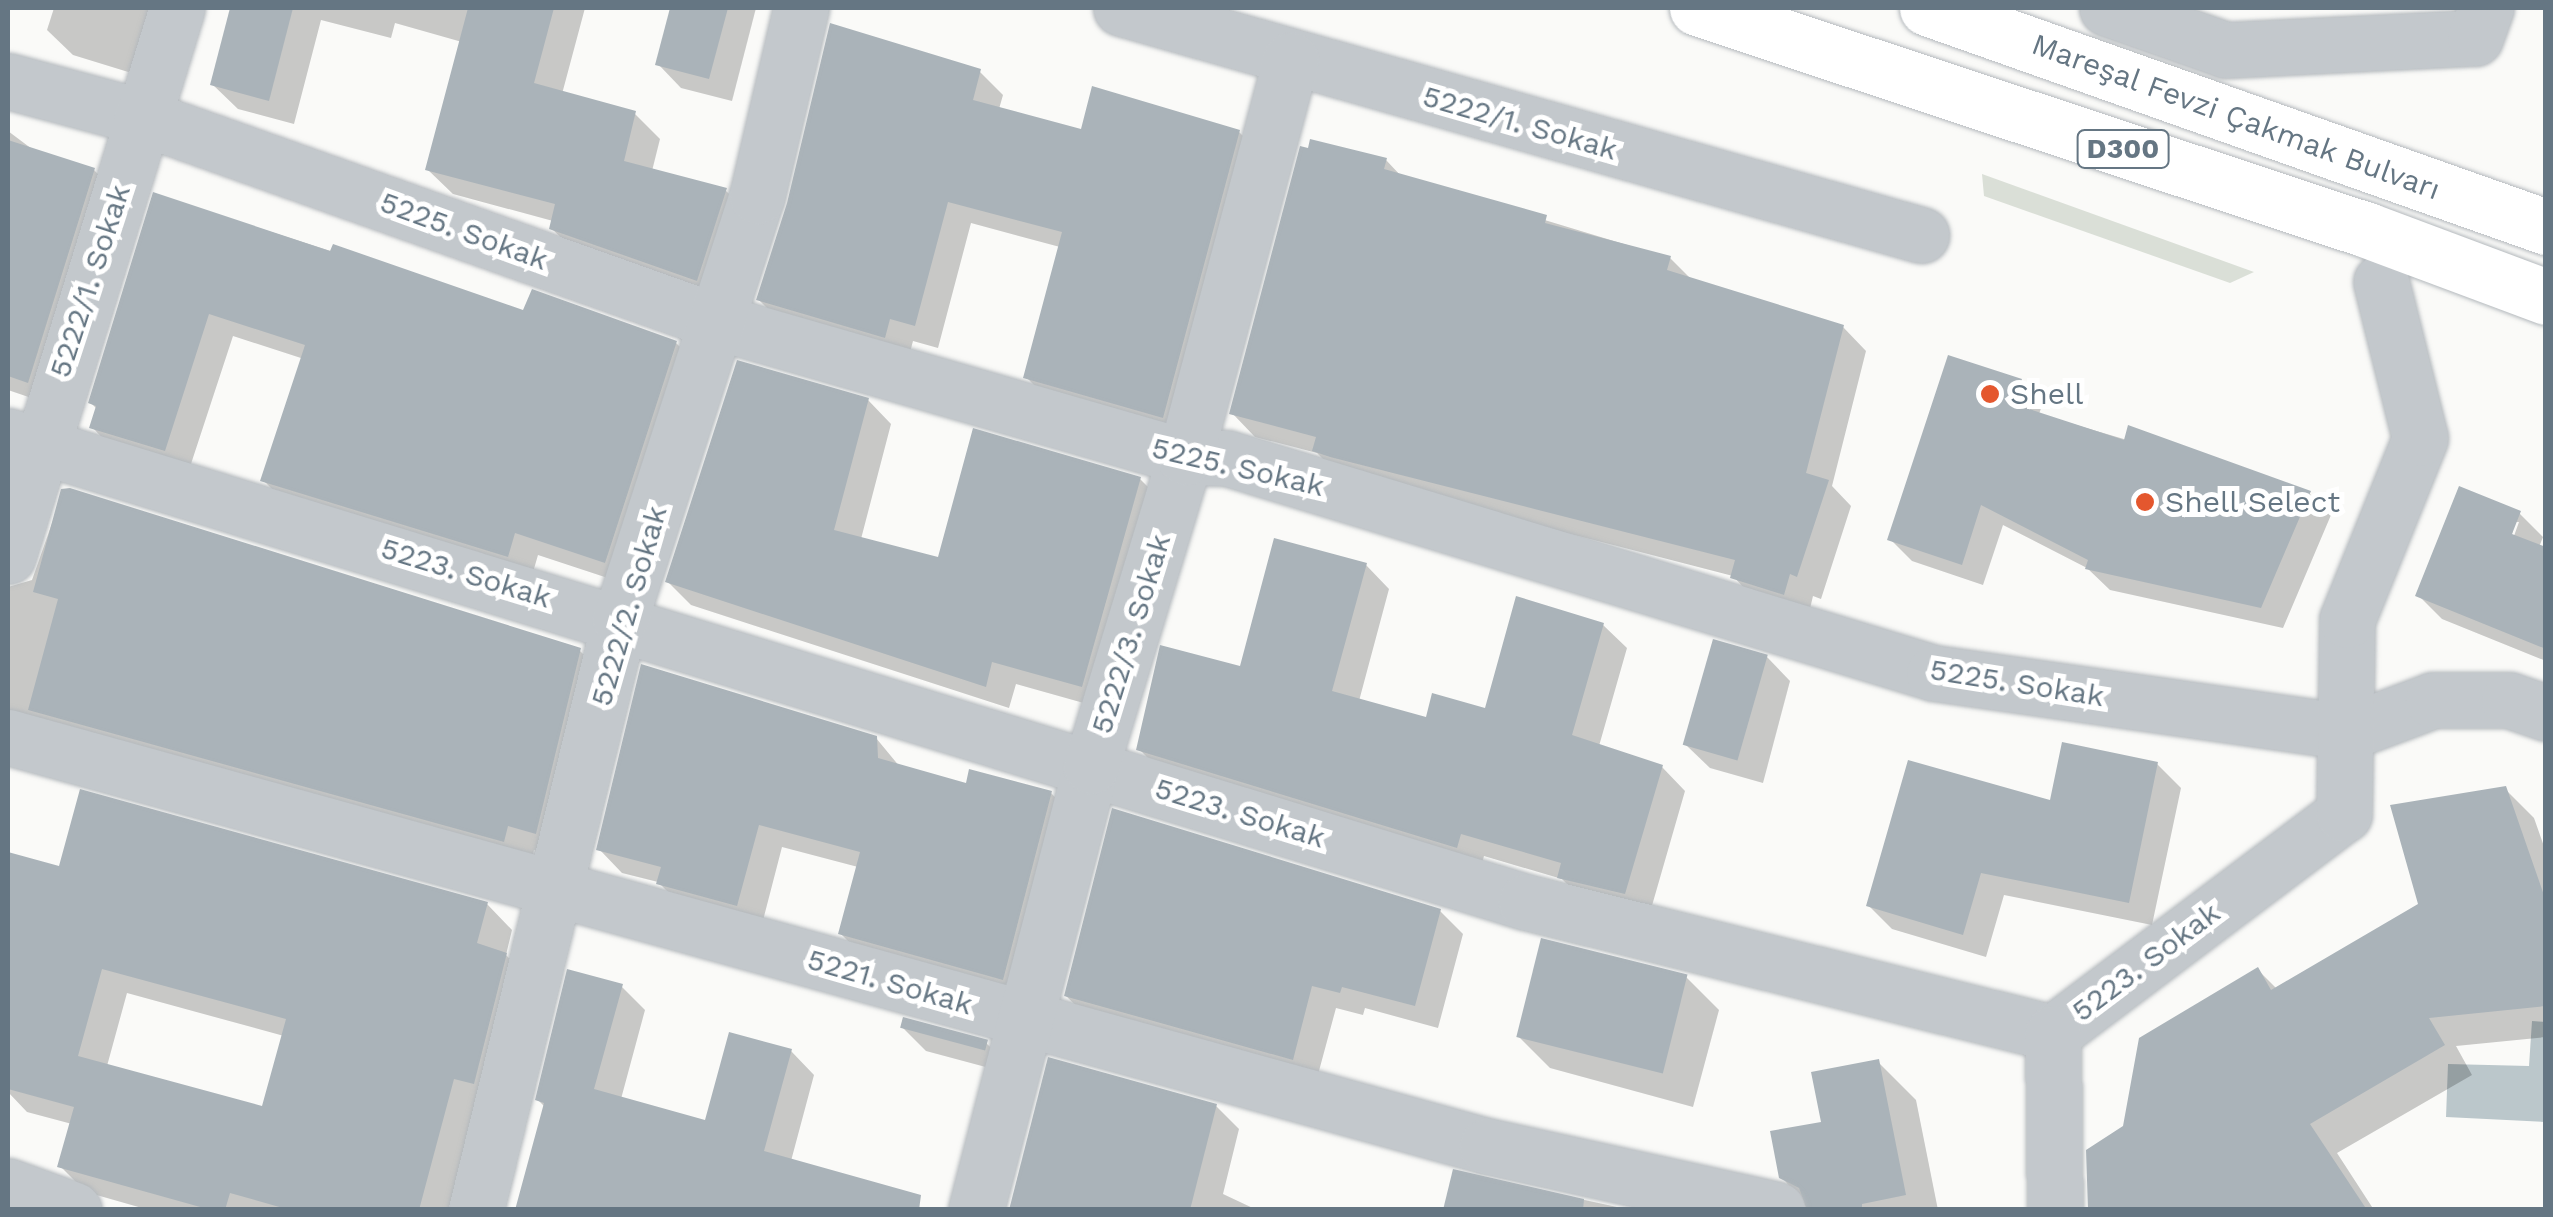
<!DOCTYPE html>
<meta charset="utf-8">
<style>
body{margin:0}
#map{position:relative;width:2553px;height:1217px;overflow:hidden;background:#fafaf8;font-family:"Work Sans",sans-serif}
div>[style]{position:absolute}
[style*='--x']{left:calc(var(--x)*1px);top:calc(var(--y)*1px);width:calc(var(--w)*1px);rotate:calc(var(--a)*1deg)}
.green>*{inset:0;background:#dadfd7}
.water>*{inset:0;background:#bbc7cb}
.shadow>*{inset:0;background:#0003}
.building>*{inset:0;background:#aab3b9;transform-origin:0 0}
.roads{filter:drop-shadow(0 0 2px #b4b9bd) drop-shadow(0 0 2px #b4b9bd)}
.minor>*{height:55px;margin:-27.5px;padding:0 27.5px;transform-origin:27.5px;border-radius:27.5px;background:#c3c8cc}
.tertiary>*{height:55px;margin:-27.5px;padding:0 27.5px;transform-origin:27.5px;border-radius:27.5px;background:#c3c8cc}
.trunk>*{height:55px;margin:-27.5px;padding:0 27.5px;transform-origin:27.5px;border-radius:27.5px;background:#fff}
.dots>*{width:28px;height:28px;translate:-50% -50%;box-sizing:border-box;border:5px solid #fff;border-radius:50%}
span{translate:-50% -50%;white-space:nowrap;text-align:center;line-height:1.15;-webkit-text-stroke:10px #fff;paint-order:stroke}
.shield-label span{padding:2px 8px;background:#fff;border:2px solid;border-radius:8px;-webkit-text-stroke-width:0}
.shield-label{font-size:28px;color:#657683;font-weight:700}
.street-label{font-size:30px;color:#657683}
.poi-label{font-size:30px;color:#657683}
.left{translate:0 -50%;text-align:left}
.frame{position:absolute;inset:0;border:10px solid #657683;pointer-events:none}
</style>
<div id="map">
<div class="green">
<i style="clip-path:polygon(1982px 174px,2254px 272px,2230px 283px,1984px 196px)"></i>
</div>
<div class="water">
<i style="clip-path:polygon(2532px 1021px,2545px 1022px,2545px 1122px,2446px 1117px,2448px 1064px,2529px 1066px)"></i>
</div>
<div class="shadow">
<i style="clip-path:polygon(54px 8px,157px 8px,138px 75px,73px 55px,47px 30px)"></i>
<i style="clip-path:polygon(233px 8px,585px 8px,562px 94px,635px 114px,660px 139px,652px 171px,725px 190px,751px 215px,722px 305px,577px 253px,551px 228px,553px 221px,453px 194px,427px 169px,462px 42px,395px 23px,391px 38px,321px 20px,294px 124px,238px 109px,212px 84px)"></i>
<i style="clip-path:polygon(673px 8px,756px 8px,732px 101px,681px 88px,658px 64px)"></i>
<i style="clip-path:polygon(980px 72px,1003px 95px,999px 109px,1083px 132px,1239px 132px,1262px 155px,1186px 440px,1049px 400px,1026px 377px,1060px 247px,971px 223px,938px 348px,913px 341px,908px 360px,782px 323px,759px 300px)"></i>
<i style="clip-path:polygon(8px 131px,36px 152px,94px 170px,117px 194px,52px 405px,8px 390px)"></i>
<i style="clip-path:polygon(1386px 160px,1402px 177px,1670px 258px,1693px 281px,1843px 327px,1866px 351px,1832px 486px,1851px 506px,1821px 599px,1813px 596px,1808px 617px,1756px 601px,1733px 576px,1338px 474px,1317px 453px,1255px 437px,1232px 413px)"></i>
<i style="clip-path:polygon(155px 195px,525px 313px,676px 343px,699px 366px,629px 585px,538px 555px,531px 579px,286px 503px,263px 480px,304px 359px,233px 336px,188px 473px,115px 451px,92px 427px,98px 410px,91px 403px)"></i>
<i style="clip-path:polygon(2021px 381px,2043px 403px,2039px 414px,2310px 494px,2331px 515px,2283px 628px,2110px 590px,2087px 568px,2003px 525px,1983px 585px,1912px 561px,1890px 539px)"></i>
<i style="clip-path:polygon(868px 400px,891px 424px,861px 539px,940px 560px,1140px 479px,1163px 502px,1105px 709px,1016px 684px,1009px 708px,691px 605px,668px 582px)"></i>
<i style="clip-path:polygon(63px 492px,579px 650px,605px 676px,561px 858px,534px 850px,530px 866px,8px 754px,8px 587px,32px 580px)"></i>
<i style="clip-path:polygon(evenodd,2519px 513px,2543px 537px,2539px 547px,2546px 550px,2546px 661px,2442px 619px,2418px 595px,2519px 513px,2514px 522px,2519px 522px,2510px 547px,2514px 522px)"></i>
<i style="clip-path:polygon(1366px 565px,1389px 589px,1359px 701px,1427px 720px,1486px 711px,1603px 625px,1627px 648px,1599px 746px,1662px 767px,1685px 791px,1649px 916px,1583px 900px,1562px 879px,1484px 856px,1480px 870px,1162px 772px,1139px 749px)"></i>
<i style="clip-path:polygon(1767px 657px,1790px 681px,1763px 783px,1710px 768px,1686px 745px)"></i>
<i style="clip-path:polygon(876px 738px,900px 767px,968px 786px,1051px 793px,1074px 817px,1026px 1002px,864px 957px,840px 933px,858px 867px,782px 847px,761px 928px,683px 907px,658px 882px,622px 873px,599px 849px)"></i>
<i style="clip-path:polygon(2157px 764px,2181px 788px,2152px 925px,2004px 895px,1986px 957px,1892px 929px,1869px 906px,2052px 803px)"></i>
<i style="clip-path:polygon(2505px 789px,2534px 818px,2546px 852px,2546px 1037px,2456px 1046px,2472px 1075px,2337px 1153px,2374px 1210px,2091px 1210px,2125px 1127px,2258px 970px,2277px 989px,2421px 905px)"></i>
<i style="clip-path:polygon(evenodd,8px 854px,61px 869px,487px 904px,512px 930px,506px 955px,531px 981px,451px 1210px,149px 1210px,86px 1192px,60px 1166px,72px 1124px,27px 1112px,8px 1092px,8px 854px,127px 993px,284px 1036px,263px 1110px,107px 1066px,127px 993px)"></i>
<i style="clip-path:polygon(1440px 911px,1463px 934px,1438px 1028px,1365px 1008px,1363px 1015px,1336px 1008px,1316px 1082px,1090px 1019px,1066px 996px)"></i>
<i style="clip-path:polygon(1686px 977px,1719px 1010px,1693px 1107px,1550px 1068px,1517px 1035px)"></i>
<i style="clip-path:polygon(622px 987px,645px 1010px,621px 1099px,707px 1123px,791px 1051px,814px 1075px,791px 1161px,850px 1188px,931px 1210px,518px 1210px,545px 1107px,538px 1100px)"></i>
<i style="clip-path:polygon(902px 1027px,986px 1043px,1010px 1066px,1008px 1073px,926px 1051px)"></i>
<i style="clip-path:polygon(1878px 1062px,1916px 1100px,1938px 1210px,1808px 1210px,1782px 1177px)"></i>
<i style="clip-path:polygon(1216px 1106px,1239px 1129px,1223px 1194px,1257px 1210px,1012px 1210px)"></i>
<i style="clip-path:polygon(1455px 1172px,1631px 1210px,1445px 1210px)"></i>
</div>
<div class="building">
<i style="clip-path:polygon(230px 8px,293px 8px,269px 101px,210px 85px)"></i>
<i style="clip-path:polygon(468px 8px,554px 8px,534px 83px,636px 111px,624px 161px,727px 188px,697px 281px,549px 229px,555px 204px,425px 170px)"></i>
<i style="clip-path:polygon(670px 8px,728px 8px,709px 79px,655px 65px)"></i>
<i style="clip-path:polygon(830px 23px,981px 69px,973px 100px,1081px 129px,1092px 86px,1240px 130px,1163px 418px,1023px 378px,1062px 232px,948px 202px,915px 326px,890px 319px,885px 338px,756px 300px,787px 203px)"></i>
<i style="clip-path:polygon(1310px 139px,1387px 158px,1384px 169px,1547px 215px,1545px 223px,1671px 256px,1667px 270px,1844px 325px,1806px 473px,1829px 480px,1797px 577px,1790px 574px,1784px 595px,1730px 578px,1735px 560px,1330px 457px,1312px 451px,1316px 437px,1229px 414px,1300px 146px,1308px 148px)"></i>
<i style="clip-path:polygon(8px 140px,95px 168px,28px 383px,8px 376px)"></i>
<i style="clip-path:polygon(153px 192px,330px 251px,333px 244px,523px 310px,532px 289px,677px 341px,605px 563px,515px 533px,508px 557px,260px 481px,305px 345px,209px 314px,165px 451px,89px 428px,96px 406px,88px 403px)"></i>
<i style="clip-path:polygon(1948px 355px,2022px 379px,2014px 404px,2124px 440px,2128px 425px,2311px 491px,2261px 608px,2085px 569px,2088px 560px,1981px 505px,1962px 565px,1887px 540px)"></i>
<i style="clip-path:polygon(737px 360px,869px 398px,834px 530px,938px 557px,973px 428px,1141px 477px,1082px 687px,992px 662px,986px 687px,665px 582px)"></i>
<i style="clip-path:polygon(2459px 486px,2521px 511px,2512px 534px,2546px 547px,2546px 649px,2415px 596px)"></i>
<i style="clip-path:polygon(70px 488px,581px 648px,536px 834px,508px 826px,504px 842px,28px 710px,58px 599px,33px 592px,61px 489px)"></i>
<i style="clip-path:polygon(1274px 538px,1367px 563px,1332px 691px,1426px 717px,1432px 693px,1485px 708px,1516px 596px,1604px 623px,1572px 735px,1663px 765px,1625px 894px,1557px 878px,1561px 863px,1461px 834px,1457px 848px,1136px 750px,1160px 645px,1240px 666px)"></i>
<i style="left:1713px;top:639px;width:57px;height:110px;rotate:16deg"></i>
<i style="clip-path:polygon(641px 664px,877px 736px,878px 758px,966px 783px,969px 769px,1052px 791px,1003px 980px,838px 934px,860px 852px,759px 825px,737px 906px,656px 884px,661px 867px,596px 850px)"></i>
<i style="clip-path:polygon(2062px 742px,2158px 762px,2129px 903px,1981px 873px,1963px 935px,1866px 906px,1908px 760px,2050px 800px)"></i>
<i style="clip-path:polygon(2506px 786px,2546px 901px,2546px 1006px,2429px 1018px,2445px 1045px,2310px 1124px,2367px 1210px,2088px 1210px,2086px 1150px,2123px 1126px,2139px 1038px,2258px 967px,2271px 990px,2418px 904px,2390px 805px)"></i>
<i style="clip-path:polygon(evenodd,80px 789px,488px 902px,477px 943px,507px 953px,474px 1084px,454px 1079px,419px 1210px,290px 1210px,230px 1193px,225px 1210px,211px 1210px,57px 1167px,74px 1107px,8px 1089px,8px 852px,59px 866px,80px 789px,102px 969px,286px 1019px,262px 1106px,78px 1056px,102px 969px)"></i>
<i style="clip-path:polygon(1112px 808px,1441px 909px,1415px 1006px,1342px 987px,1340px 993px,1312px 986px,1293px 1060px,1064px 996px)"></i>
<i style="left:1541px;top:938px;width:151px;height:102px;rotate:14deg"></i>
<i style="clip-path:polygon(567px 969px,623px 984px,594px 1089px,705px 1120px,729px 1032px,792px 1049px,764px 1151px,921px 1195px,919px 1210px,515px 1210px,544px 1103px,535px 1100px)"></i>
<i style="left:903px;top:1017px;width:88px;height:11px;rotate:15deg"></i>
<i style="clip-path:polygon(1048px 1057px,1217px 1104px,1190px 1210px,1009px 1210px)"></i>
<i style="clip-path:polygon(1879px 1059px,1906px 1195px,1862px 1204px,1862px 1210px,1807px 1210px,1799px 1188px,1779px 1178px,1770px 1131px,1821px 1122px,1811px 1072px)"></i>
<i style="clip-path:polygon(1453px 1169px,1584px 1199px,1583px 1210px,1443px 1210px)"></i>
</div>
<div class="roads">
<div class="minor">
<i style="--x:1121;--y:8;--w:832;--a:15.84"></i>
<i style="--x:2107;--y:8;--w:126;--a:19.4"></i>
<i style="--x:2226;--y:50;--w:249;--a:-2.8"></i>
<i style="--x:2475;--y:38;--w:32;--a:-70"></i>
<i style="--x:8;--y:81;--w:139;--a:15"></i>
<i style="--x:142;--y:117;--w:611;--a:19.59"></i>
<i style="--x:718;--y:322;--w:486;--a:16.1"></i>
<i style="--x:1185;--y:457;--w:42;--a:1.4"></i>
<i style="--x:1227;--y:458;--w:739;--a:16.91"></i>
<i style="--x:1934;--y:673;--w:418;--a:8.1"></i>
<i style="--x:2348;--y:732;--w:91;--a:-20.6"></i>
<i style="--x:2433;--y:700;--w:76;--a:0"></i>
<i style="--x:2509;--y:700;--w:39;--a:19"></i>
<i style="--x:8;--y:436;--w:1588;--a:17.07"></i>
<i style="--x:1526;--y:902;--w:543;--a:13.96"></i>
<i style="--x:8;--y:556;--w:573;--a:-72.86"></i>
<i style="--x:8;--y:737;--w:1535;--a:15.46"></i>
<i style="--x:1487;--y:1146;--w:297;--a:12.4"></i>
<i style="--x:2053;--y:1033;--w:364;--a:-37"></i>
<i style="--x:2344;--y:814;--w:194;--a:-89.1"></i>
<i style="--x:2347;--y:620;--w:196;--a:-68.1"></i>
<i style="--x:2420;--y:438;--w:161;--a:-104"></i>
<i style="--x:2053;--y:1033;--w:177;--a:89.4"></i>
<i style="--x:476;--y:1210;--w:608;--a:-76.31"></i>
<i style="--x:620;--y:619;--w:445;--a:-72.1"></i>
<i style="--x:757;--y:196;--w:193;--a:-76.8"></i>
<i style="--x:976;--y:1210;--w:459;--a:-75.5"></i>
<i style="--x:1091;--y:766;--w:323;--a:-73.1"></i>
<i style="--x:1185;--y:457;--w:411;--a:-75.1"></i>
</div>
<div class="tertiary">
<i style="--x:8;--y:1186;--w:70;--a:20"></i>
</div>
<div class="trunk">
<i style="--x:1697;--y:8;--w:706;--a:18.33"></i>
<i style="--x:2367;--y:230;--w:191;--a:20.5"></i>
<i style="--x:1927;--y:8;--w:657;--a:19.48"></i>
</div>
</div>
<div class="dots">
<i style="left:1990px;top:394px;background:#e4572e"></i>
<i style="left:2145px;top:502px;background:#e4572e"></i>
</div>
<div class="shield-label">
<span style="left:2123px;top:149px">D300</span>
</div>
<div class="street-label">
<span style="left:2236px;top:117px;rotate:20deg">Mareşal Fevzi Çakmak Bulvarı</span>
<span style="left:1520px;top:123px;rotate:16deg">5222/1. Sokak</span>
<span style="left:464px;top:231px;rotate:20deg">5225. Sokak</span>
<span style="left:90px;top:281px;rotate:-72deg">5222/1. Sokak</span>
<span style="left:1238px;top:467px;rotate:13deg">5225. Sokak</span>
<span style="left:466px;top:573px;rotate:17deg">5223. Sokak</span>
<span style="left:629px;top:606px;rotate:-74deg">5222/2. Sokak</span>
<span style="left:1131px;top:634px;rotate:-73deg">5222/3. Sokak</span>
<span style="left:2017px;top:683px;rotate:9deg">5225. Sokak</span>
<span style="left:1240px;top:813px;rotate:17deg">5223. Sokak</span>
<span style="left:2146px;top:962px;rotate:-37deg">5223. Sokak</span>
<span style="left:890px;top:982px;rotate:16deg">5221. Sokak</span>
</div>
<div class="poi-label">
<span class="left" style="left:2010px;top:394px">Shell</span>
<span class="left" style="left:2165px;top:502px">Shell Select</span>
</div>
<div class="frame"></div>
</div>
